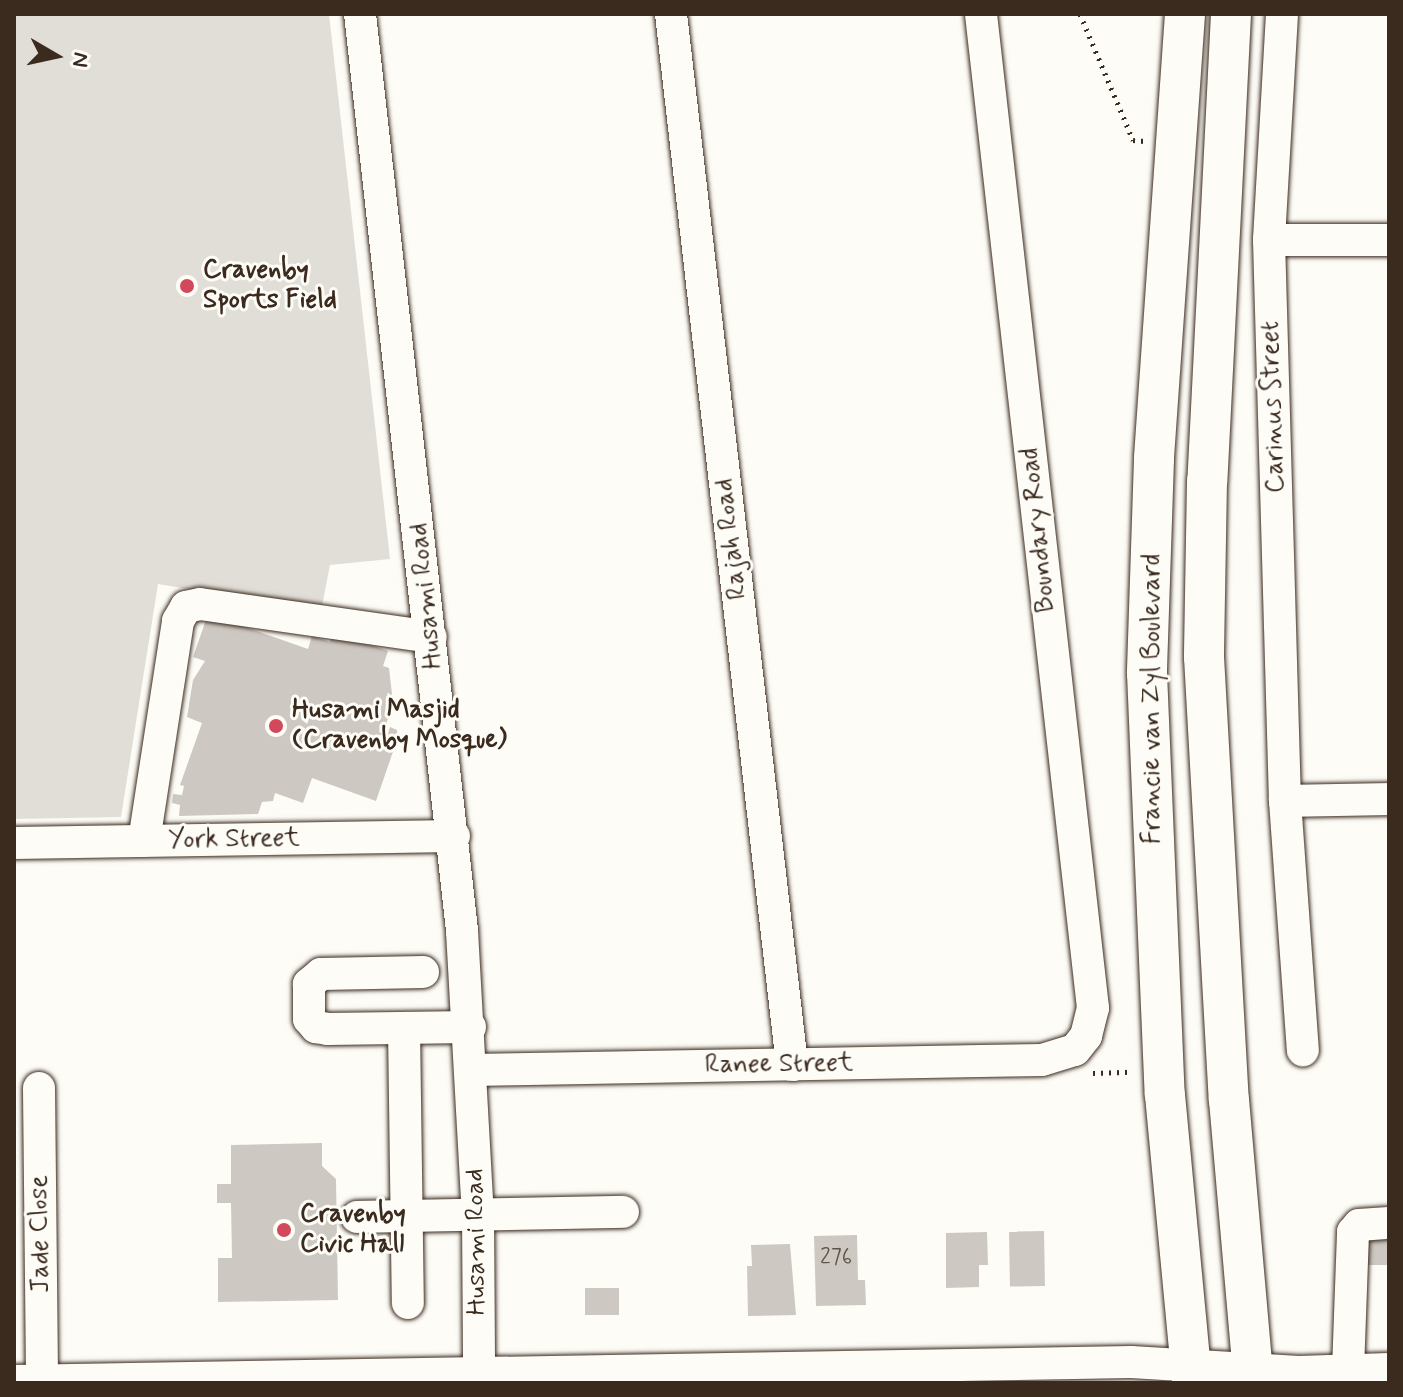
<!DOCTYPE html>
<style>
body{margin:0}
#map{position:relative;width:1403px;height:1397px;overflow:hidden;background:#fdfcf7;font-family:Mynerve,sans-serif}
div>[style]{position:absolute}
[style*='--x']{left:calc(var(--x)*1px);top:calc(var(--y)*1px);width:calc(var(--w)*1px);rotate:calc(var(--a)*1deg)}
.green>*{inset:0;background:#e1ded7}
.building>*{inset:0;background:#cdc8c2;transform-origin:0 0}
.path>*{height:5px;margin-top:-2.5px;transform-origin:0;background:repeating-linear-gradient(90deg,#3b2a1e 0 2px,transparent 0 8px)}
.roads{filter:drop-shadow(0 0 2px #3b2a1e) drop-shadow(0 0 2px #3b2a1e)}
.minor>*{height:32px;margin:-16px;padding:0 16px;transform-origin:16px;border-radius:16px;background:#fdfcf7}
.major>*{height:40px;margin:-20px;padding:0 20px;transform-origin:20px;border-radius:20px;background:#fdfcf7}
.dots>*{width:22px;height:22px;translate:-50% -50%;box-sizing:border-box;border:4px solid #fdfcf7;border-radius:50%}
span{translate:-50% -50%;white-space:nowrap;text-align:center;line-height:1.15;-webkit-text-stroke:6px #fdfcf7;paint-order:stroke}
.number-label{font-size:22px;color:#605247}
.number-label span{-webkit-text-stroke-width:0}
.poi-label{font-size:26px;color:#3b2a1e;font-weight:700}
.left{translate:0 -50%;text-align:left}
.street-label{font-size:26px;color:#3b2a1e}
.frame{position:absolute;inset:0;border:16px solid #3b2a1e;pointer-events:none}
.north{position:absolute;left:16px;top:16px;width:80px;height:80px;-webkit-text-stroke:6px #fdfcf7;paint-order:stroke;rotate:99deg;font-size:22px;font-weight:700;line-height:32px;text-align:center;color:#3b2a1e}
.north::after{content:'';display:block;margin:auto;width:28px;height:36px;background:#3b2a1e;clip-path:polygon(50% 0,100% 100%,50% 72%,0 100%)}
</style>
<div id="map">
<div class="green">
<i style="clip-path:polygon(14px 14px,329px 14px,390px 559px,330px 565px,321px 611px,158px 584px,121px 817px,14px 819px)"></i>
</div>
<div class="building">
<i style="clip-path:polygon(208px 614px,308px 649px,312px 636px,330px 642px,333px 633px,373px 640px,371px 645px,388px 651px,383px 666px,389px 668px,393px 703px,383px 734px,387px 736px,390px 727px,397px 730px,397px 740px,376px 801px,312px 778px,303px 803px,275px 793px,273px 801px,262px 802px,258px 814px,179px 816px,180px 805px,172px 803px,173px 794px,182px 795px,184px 786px,180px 785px,202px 723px,187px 717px,193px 680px,205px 661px,193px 657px)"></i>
<i style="clip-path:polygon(322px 1143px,322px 1166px,336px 1179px,338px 1300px,218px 1302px,218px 1258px,232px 1258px,231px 1203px,217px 1203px,217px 1184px,231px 1184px,231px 1145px)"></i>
<i style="left:1044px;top:1231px;width:55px;height:35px;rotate:89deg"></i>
<i style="clip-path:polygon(987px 1232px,988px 1265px,979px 1265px,979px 1287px,946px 1288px,946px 1233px)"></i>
<i style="left:1361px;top:1232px;width:28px;height:33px"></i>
<i style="clip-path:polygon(857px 1235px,858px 1280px,865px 1280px,866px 1305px,816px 1306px,814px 1236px)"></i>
<i style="clip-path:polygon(790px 1244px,796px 1315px,748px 1316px,747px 1266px,752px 1266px,751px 1245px)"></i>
<i style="left:585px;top:1288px;width:34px;height:27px"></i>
</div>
<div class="path">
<i style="--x:1080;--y:14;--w:137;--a:67.2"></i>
<i style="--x:1133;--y:140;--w:11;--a:5"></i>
<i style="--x:1093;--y:1073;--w:38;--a:-2"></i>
</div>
<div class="roads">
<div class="minor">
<i style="--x:360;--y:14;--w:923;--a:83.65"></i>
<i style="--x:462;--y:931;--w:284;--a:86.8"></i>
<i style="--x:478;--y:1215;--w:157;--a:89.6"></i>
<i style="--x:671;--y:14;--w:1058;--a:83.43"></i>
<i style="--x:1282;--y:14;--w:226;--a:93.3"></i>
<i style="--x:1269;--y:240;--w:561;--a:88.37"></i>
<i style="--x:1285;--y:801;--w:250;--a:85.9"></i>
<i style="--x:1269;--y:240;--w:120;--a:0"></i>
<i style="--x:1285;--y:801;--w:104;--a:-1.1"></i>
<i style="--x:144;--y:841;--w:223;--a:-81.2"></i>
<i style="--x:178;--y:621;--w:16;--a:-60"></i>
<i style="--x:186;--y:607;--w:14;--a:-12"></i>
<i style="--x:200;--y:604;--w:233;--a:8.1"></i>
<i style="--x:14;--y:843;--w:440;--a:-0.9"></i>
<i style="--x:423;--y:972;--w:102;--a:178.9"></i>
<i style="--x:321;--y:974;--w:16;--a:140"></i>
<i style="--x:309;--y:984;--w:35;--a:90"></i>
<i style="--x:309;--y:1019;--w:11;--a:49"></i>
<i style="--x:316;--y:1027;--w:12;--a:9"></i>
<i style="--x:328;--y:1029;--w:142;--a:-0.8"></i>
<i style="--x:404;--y:1028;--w:275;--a:89.2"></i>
<i style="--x:472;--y:1070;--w:570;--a:-1.01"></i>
<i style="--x:1042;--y:1060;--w:34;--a:-17"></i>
<i style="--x:1075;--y:1050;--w:18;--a:-52"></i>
<i style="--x:1086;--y:1036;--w:29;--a:-76"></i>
<i style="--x:1093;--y:1008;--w:1000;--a:-96.43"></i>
<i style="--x:39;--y:1088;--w:292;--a:89.4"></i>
<i style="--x:357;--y:1217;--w:266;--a:-1.1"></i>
<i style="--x:1348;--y:1370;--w:138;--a:-87.9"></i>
<i style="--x:1353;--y:1232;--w:9;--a:-49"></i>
<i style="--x:1359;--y:1225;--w:30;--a:-4"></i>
<i style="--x:14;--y:1381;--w:1117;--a:-0.97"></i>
<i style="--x:1131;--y:1362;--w:168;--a:3.4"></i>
<i style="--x:1299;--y:1372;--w:90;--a:-1.9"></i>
</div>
<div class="major">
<i style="--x:1185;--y:14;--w:446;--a:94"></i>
<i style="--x:1154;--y:459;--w:214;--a:91.9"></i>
<i style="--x:1147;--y:673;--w:422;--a:87.6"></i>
<i style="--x:1165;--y:1095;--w:289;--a:84.6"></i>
<i style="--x:1231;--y:14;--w:468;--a:92.9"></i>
<i style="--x:1207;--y:481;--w:176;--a:91"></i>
<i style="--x:1204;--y:657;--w:444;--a:86.8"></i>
<i style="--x:1229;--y:1100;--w:284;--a:85"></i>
</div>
</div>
<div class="dots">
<i style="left:187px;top:286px;background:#d1495b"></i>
<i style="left:276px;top:726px;background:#d1495b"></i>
<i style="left:284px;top:1230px;background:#d1495b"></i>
</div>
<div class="number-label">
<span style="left:836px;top:1258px">276</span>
</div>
<div class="poi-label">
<span class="left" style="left:203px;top:286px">Cravenby<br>Sports Field</span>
<span class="left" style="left:292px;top:726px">Husami Masjid<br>(Cravenby Mosque)</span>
<span class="left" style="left:300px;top:1230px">Cravenby<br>Civic Hall</span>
</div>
<div class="street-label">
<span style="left:1274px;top:407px;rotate:-92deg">Carinus Street</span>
<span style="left:1039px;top:530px;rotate:-96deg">Boundary Road</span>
<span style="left:732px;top:539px;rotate:-97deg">Rajah Road</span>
<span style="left:427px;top:596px;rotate:-96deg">Husami Road</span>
<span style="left:1153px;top:699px;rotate:-90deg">Francie van Zyl Boulevard</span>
<span style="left:234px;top:840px;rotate:-1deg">York Street</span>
<span style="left:779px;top:1065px;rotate:-1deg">Ranee Street</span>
<span style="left:41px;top:1234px;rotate:-91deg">Jade Close</span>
<span style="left:477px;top:1242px;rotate:-91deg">Husami Road</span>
</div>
<div class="frame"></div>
<div class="north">N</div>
</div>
